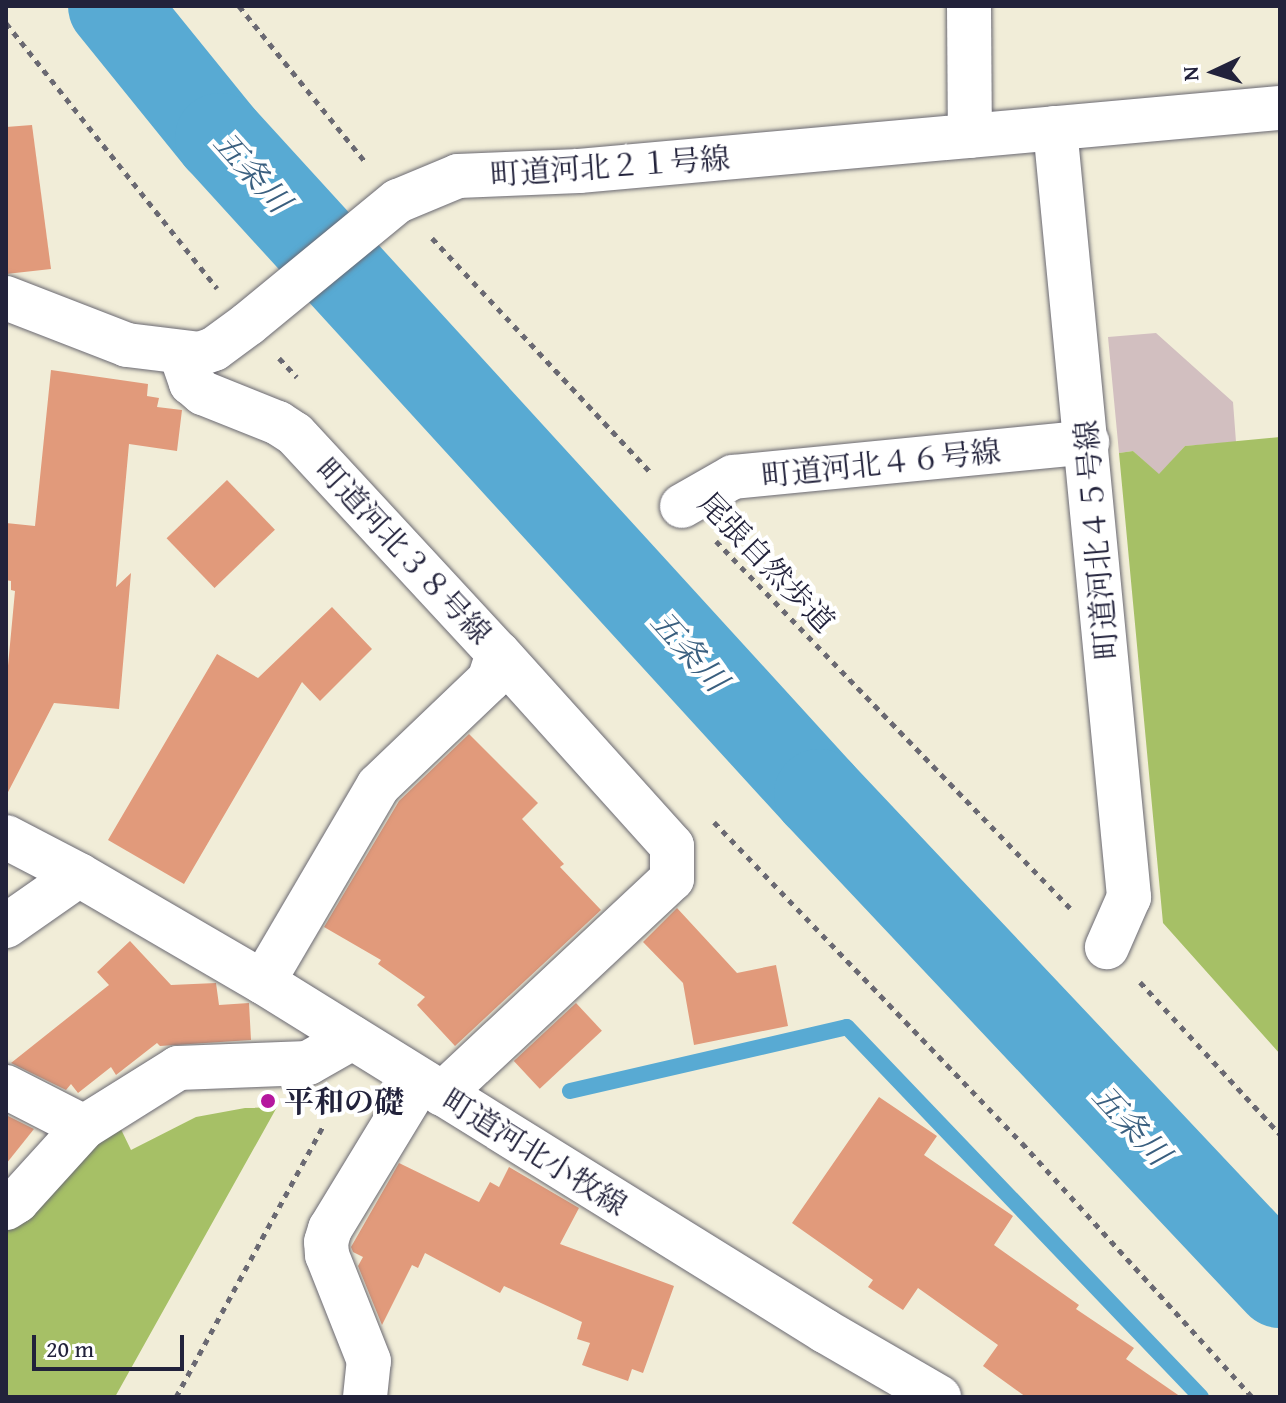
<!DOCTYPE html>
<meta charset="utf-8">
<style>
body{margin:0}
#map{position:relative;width:1286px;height:1403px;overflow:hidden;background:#f1edd8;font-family:"Gentium Book Plus","Noto Serif JP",serif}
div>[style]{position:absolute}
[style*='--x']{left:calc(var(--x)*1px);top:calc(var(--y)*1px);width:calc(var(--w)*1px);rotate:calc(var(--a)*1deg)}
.industrial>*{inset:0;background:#d2bfc0}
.green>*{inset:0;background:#a6c066}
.stream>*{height:16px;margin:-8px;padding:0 8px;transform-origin:8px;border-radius:8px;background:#58aad3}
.river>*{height:90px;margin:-45px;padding:0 45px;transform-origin:45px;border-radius:45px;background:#58aad3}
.building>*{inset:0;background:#e19a7b;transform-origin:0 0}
.path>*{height:5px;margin-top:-2.5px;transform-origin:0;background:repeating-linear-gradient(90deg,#6a6972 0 6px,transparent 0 12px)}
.roads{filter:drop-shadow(0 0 2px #6a6972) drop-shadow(0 0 2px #6a6972)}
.minor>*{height:44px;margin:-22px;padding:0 22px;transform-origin:22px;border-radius:22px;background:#fff}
.dots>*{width:22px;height:22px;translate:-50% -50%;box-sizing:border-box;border:4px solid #fff;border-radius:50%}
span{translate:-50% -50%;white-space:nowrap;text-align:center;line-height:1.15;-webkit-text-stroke:8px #fff;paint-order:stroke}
.street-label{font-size:30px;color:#22223b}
.poi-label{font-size:30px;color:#22223b;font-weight:700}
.left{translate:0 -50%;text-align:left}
.water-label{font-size:32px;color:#3a5f7f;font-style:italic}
.frame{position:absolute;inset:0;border:8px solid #22223b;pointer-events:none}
.north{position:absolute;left:1174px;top:32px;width:80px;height:80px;-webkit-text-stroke:6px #fff;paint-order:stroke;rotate:266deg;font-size:22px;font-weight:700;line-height:32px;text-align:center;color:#22223b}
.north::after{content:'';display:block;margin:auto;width:28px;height:36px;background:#22223b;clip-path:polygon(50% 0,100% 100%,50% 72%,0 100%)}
.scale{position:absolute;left:32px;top:1335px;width:152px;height:36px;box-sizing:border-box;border:4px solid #22223b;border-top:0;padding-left:10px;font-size:24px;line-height:28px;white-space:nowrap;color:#22223b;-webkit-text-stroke:6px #fff;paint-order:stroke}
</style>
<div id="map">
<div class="industrial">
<i style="clip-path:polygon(1156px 333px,1233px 402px,1236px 442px,1185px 446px,1159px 475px,1133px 451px,1119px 453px,1108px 337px)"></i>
</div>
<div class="green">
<i style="clip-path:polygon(1280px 437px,1280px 1054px,1163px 923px,1119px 453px,1133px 451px,1159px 474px,1185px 446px)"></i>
<i style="clip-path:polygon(277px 1107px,115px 1397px,6px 1397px,6px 1230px,25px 1219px,116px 1119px,131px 1150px,196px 1117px,245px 1108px)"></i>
</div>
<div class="stream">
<i style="--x:570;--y:1091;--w:284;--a:-13"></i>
<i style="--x:847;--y:1027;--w:512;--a:46.27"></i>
</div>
<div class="river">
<i style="--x:113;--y:6;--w:170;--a:51"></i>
<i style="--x:220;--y:138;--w:888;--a:47.6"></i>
<i style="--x:819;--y:794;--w:672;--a:46.69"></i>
</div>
<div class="building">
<i style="clip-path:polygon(32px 125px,51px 269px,6px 274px,6px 127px)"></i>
<i style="clip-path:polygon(51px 370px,148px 384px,147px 396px,159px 398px,157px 407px,182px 410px,177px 451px,129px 444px,116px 587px,131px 573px,119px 709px,54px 703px,6px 796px,6px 687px,15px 591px,11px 590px,11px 581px,6px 580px,6px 523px,35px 526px)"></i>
<i style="left:227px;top:480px;width:69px;height:84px;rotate:46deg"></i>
<i style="clip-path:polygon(332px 607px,372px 649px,320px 701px,302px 682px,184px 884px,108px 840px,217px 654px,258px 678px)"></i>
<i style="clip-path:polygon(469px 734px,538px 803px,522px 819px,564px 864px,560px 867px,601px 910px,455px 1046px,417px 1005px,425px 997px,378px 964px,381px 960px,324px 927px,399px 801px)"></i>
<i style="clip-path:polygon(677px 908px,737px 973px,776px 965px,788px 1026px,694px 1045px,683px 983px,643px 942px)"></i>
<i style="clip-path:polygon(130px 941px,171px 985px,216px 983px,219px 1005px,249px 1003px,251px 1040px,160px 1046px,157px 1043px,116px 1075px,111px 1067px,78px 1093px,71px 1084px,66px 1090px,11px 1063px,109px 985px,97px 972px)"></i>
<i style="left:576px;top:1003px;width:38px;height:85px;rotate:47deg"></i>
<i style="clip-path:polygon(879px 1097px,937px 1136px,924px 1155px,1013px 1216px,994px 1245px,1079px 1305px,1076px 1309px,1134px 1348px,1126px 1359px,1181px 1397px,1026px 1397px,983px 1366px,998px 1345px,918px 1288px,903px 1310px,868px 1287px,873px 1280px,792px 1223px)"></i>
<i style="clip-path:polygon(6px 1115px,34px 1129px,6px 1164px)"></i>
<i style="clip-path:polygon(399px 1163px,479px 1202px,490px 1182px,499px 1187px,509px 1167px,579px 1208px,560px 1244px,674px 1286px,643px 1373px,632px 1369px,628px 1381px,582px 1365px,590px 1343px,577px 1339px,582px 1322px,504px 1286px,500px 1293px,425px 1253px,418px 1268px,412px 1265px,382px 1325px,358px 1266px,363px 1257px,353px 1252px,351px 1247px)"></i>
</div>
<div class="path">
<i style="--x:239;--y:6;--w:203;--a:51"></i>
<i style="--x:6;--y:23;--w:339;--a:51.5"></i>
<i style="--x:432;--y:238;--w:321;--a:47"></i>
<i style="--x:279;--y:358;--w:26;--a:47"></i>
<i style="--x:716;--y:541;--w:510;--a:46.03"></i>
<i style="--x:714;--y:822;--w:445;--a:46.2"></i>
<i style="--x:1022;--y:1143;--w:343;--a:47.8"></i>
<i style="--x:1140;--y:982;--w:207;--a:47.4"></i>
<i style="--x:176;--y:1397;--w:308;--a:-61.5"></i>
</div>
<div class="roads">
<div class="minor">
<i style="--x:969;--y:6;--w:130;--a:89.6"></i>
<i style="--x:1055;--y:128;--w:773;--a:84.5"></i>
<i style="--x:1129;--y:897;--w:55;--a:113.7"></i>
<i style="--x:6;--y:298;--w:130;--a:21.2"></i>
<i style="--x:127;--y:345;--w:74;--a:7"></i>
<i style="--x:200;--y:354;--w:15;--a:-20"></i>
<i style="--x:214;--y:349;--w:42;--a:-36.3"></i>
<i style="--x:248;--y:324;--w:194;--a:-39.4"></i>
<i style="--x:398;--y:201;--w:65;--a:-22.6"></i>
<i style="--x:458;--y:176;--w:121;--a:-2.4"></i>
<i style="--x:579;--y:171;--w:704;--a:-5.14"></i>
<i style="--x:181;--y:354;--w:31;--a:71"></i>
<i style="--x:191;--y:383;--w:16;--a:40"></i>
<i style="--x:203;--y:393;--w:81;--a:21.8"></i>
<i style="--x:278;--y:423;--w:20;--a:33"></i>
<i style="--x:295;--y:434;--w:299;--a:47.2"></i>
<i style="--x:498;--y:653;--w:28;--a:108"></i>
<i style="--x:489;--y:680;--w:153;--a:136.3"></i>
<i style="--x:378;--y:786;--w:227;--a:120.4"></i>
<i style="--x:682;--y:506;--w:59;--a:-29.6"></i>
<i style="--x:733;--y:477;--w:356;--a:-5.6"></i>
<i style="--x:6;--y:837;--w:82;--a:27.5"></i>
<i style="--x:79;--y:875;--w:213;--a:30.2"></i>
<i style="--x:263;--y:982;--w:662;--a:31.84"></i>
<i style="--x:825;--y:1331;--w:132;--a:30.1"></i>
<i style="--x:6;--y:926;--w:89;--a:-34.9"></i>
<i style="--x:6;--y:1087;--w:88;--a:27.1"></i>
<i style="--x:84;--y:1127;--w:111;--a:-32.1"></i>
<i style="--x:178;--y:1068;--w:130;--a:-2.2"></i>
<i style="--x:308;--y:1063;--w:51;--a:-29.6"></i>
<i style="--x:442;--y:1094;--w:315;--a:-43.1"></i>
<i style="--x:672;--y:879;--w:33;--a:-90"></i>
<i style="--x:672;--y:846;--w:260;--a:-132"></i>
<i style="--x:6;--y:1208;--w:13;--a:-32"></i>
<i style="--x:17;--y:1201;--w:100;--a:-47.8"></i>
<i style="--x:365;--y:1397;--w:36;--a:-84"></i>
<i style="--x:369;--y:1361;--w:114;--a:-111.6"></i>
<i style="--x:327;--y:1255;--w:13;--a:-94"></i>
<i style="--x:326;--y:1242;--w:14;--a:-73"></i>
<i style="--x:330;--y:1229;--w:173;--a:-58.7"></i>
</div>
</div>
<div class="dots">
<i style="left:268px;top:1101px;background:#b5179e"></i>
</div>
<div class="street-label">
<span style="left:610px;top:166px;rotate:-4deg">町道河北２１号線</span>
<span style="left:881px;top:463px;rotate:-6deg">町道河北４６号線</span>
<span style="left:1096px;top:540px;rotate:-95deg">町道河北４５号線</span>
<span style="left:404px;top:551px;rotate:47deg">町道河北３８号線</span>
<span style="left:767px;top:562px;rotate:46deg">尾張自然歩道</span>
<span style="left:535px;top:1152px;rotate:32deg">町道河北小牧線</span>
</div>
<div class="poi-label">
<span class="left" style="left:284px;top:1101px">平和の礎</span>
</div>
<div class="water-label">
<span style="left:252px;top:172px;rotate:48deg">五条川</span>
<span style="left:689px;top:651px;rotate:48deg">五条川</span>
<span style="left:1131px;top:1125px;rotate:47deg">五条川</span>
</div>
<div class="frame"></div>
<div class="north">N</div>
<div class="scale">20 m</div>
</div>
